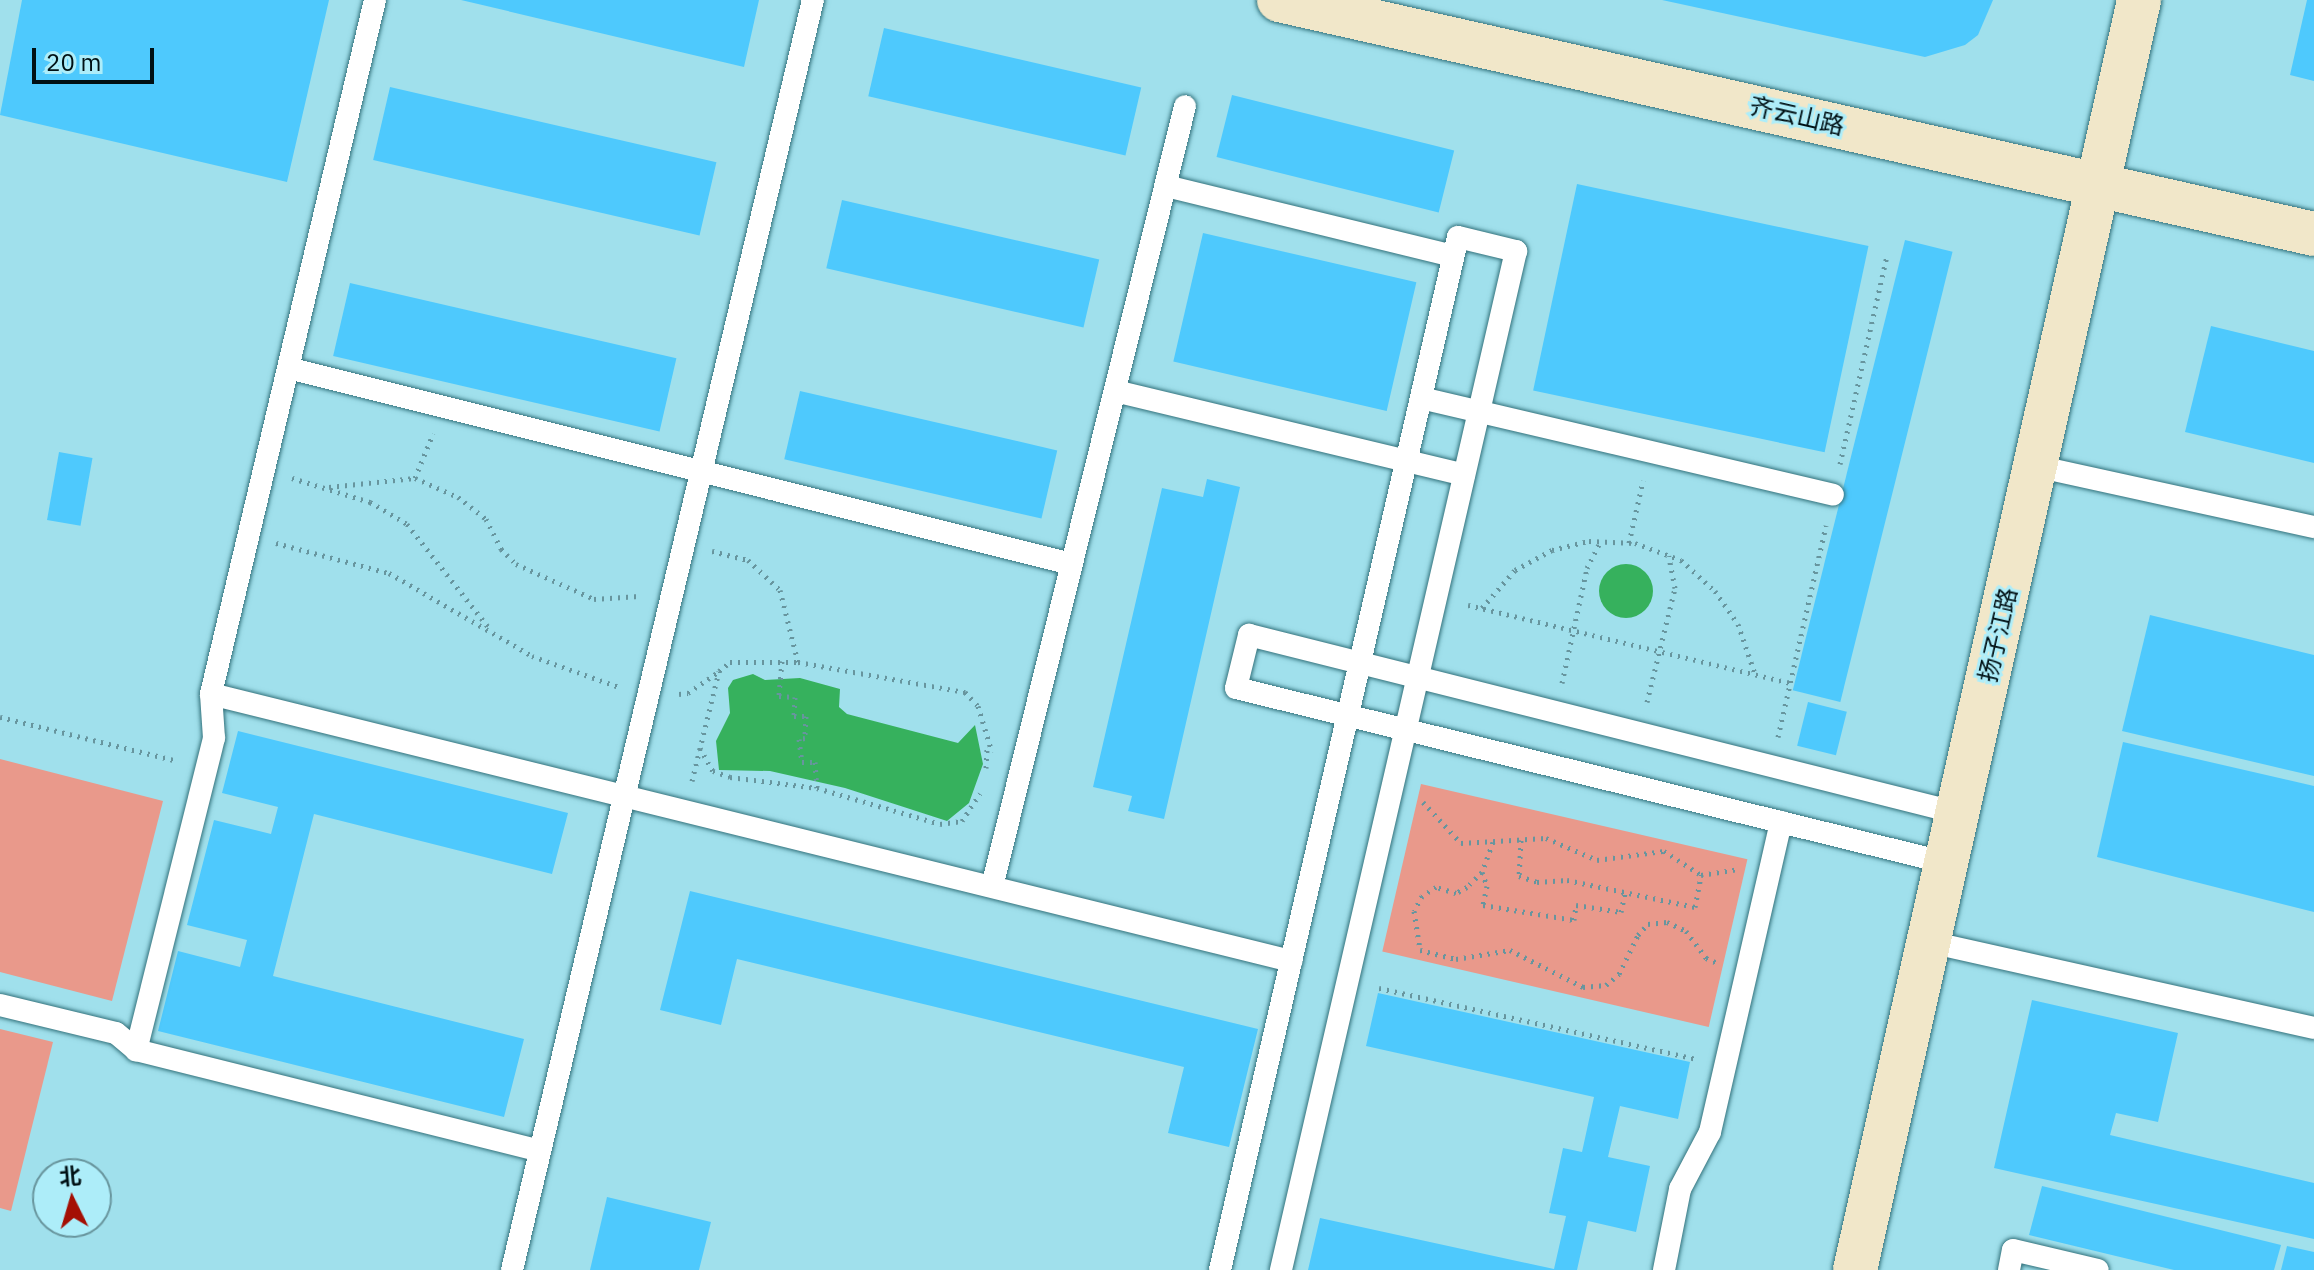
<!DOCTYPE html>
<meta charset="utf-8">
<style>
body{margin:0}
#map{position:relative;width:2314px;height:1270px;overflow:hidden;background:#a0e0ec;font-family:"IBM Plex Sans","Noto Sans SC",sans-serif}
div>[style]{position:absolute}
[style*='--x']{left:calc(var(--x)*1px);top:calc(var(--y)*1px);width:calc(var(--w)*1px);rotate:calc(var(--a)*1deg)}
.green>*{inset:0;background:#e9998b;transform-origin:0 0}
.water>*{inset:0;background:#36b15d}
.round{border-radius:50%}
.building>*{inset:0;background:#4ec9fd;transform-origin:0 0}
.path>*{height:5px;margin-top:-2.5px;transform-origin:0;background:repeating-linear-gradient(90deg,#67959e 0 2px,transparent 0 8px)}
.roads{filter:drop-shadow(0 0 2px #33727c) drop-shadow(0 0 2px #33727c)}
.lane>*{height:22px;margin:-11px;padding:0 11px;transform-origin:11px;border-radius:11px;background:#fff}
.secondary>*{height:44px;margin:-22px;padding:0 22px;transform-origin:22px;border-radius:22px;background:#f1e7c9}
span{translate:-50% -50%;white-space:nowrap;text-align:center;line-height:1.15;-webkit-text-stroke:6px #adedf9;paint-order:stroke}
.street-label{font-size:24px;color:#001014}
.north{position:absolute;left:32px;top:1158px;width:80px;height:80px;box-sizing:border-box;background:#adedf9;border:2px solid #68959d;border-radius:50%;rotate:355deg;font-size:22px;font-weight:700;line-height:32px;text-align:center;color:#001014}
.north::after{content:'';display:block;margin:auto;width:28px;height:36px;background:#a40f04;clip-path:polygon(50% 0,100% 100%,50% 72%,0 100%)}
.scale{position:absolute;left:32px;top:48px;width:122px;height:36px;box-sizing:border-box;border:4px solid #001014;border-top:0;padding-left:10px;font-size:24px;line-height:28px;white-space:nowrap;color:#001014;-webkit-text-stroke:6px #adedf9;paint-order:stroke}
</style>
<div id="map">
<div class="green">
<i style="clip-path:polygon(0 759px,163px 801px,112px 1001px,0 972px)"></i>
<i style="left:1421px;top:784px;width:335px;height:172px;rotate:13deg"></i>
<i style="clip-path:polygon(0 1029px,53px 1042px,11px 1211px,0 1208px)"></i>
</div>
<div class="water">
<i class="round" style="left:1599px;top:564px;width:54px;height:54px"></i>
<i style="clip-path:polygon(753px 674px,765px 680px,800px 678px,840px 689px,839px 707px,847px 714px,958px 743px,975px 725px,983px 764px,969px 803px,947px 821px,845px 788px,770px 771px,719px 770px,716px 741px,730px 713px,728px 688px,733px 680px)"></i>
</div>
<div class="building">
<i style="clip-path:polygon(22px 0,329px 0,287px 182px,0 115px)"></i>
<i style="clip-path:polygon(461px 0,759px 0,744px 67px)"></i>
<i style="clip-path:polygon(1662px 0,1993px 0,1978px 35px,1965px 45px,1925px 57px)"></i>
<i style="clip-path:polygon(2307px 0,2314px 0,2314px 81px,2290px 75px)"></i>
<i style="left:884px;top:28px;width:264px;height:70px;rotate:13deg"></i>
<i style="left:390px;top:87px;width:335px;height:75px;rotate:13deg"></i>
<i style="left:1232px;top:95px;width:229px;height:64px;rotate:14deg"></i>
<i style="left:1577px;top:184px;width:298px;height:211px;rotate:12deg"></i>
<i style="left:842px;top:200px;width:264px;height:70px;rotate:13deg"></i>
<i style="left:1203px;top:233px;width:219px;height:132px;rotate:13deg"></i>
<i style="left:1905px;top:240px;width:49px;height:464px;rotate:14deg"></i>
<i style="left:350px;top:283px;width:335px;height:75px;rotate:13deg"></i>
<i style="clip-path:polygon(2211px 326px,2314px 351px,2314px 463px,2185px 432px)"></i>
<i style="left:800px;top:391px;width:264px;height:70px;rotate:13deg"></i>
<i style="left:59px;top:452px;width:34px;height:69px;rotate:10deg"></i>
<i style="clip-path:polygon(1207px 479px,1240px 487px,1164px 819px,1128px 811px,1132px 796px,1093px 787px,1162px 488px,1203px 497px)"></i>
<i style="clip-path:polygon(2150px 615px,2314px 655px,2314px 776px,2122px 731px)"></i>
<i style="left:1808px;top:702px;width:40px;height:45px;rotate:14deg"></i>
<i style="clip-path:polygon(238px 731px,568px 813px,552px 874px,314px 814px,273px 976px,524px 1039px,504px 1117px,158px 1031px,178px 951px,240px 967px,247px 940px,187px 925px,214px 820px,271px 834px,278px 807px,222px 793px)"></i>
<i style="clip-path:polygon(2123px 742px,2314px 786px,2314px 912px,2097px 857px)"></i>
<i style="clip-path:polygon(690px 891px,1258px 1029px,1229px 1147px,1168px 1133px,1184px 1067px,737px 959px,721px 1025px,660px 1010px)"></i>
<i style="clip-path:polygon(1378px 993px,1690px 1062px,1678px 1119px,1620px 1106px,1608px 1157px,1650px 1166px,1636px 1232px,1588px 1221px,1577px 1270px,1308px 1270px,1320px 1218px,1554px 1269px,1566px 1216px,1549px 1213px,1563px 1148px,1582px 1152px,1594px 1097px,1366px 1046px)"></i>
<i style="clip-path:polygon(2032px 1000px,2178px 1033px,2158px 1122px,2116px 1113px,2110px 1135px,2314px 1183px,2314px 1239px,1994px 1168px)"></i>
<i style="clip-path:polygon(2042px 1186px,2281px 1245px,2274px 1270px,2174px 1270px,2029px 1235px)"></i>
<i style="clip-path:polygon(607px 1197px,711px 1222px,699px 1270px,590px 1270px)"></i>
<i style="clip-path:polygon(2287px 1246px,2314px 1252px,2314px 1270px,2281px 1270px)"></i>
</div>
<div class="path">
<i style="--x:1840;--y:464;--w:214;--a:-77.3"></i>
<i style="--x:292;--y:478;--w:82;--a:17.1"></i>
<i style="--x:370;--y:502;--w:43;--a:30.7"></i>
<i style="--x:407;--y:524;--w:132;--a:51.7"></i>
<i style="--x:415;--y:478;--w:48;--a:-67.8"></i>
<i style="--x:329;--y:487;--w:86;--a:-6"></i>
<i style="--x:415;--y:478;--w:47;--a:23.8"></i>
<i style="--x:458;--y:497;--w:36;--a:38"></i>
<i style="--x:486;--y:519;--w:34;--a:63"></i>
<i style="--x:501;--y:549;--w:21;--a:45"></i>
<i style="--x:516;--y:564;--w:85;--a:24.2"></i>
<i style="--x:594;--y:599;--w:45;--a:-3.8"></i>
<i style="--x:276;--y:543;--w:117;--a:14.9"></i>
<i style="--x:389;--y:573;--w:165;--a:30.1"></i>
<i style="--x:532;--y:656;--w:92;--a:19.6"></i>
<i style="--x:1629;--y:543;--w:64;--a:-77.3"></i>
<i style="--x:712;--y:551;--w:37;--a:14"></i>
<i style="--x:748;--y:560;--w:44;--a:43.2"></i>
<i style="--x:780;--y:590;--w:74;--a:76"></i>
<i style="--x:1468;--y:605;--w:331;--a:13.6"></i>
<i style="--x:1482;--y:608;--w:50;--a:-49"></i>
<i style="--x:1515;--y:570;--w:42;--a:-28.4"></i>
<i style="--x:1552;--y:550;--w:38;--a:-14"></i>
<i style="--x:1589;--y:541;--w:46;--a:2.5"></i>
<i style="--x:1635;--y:543;--w:49;--a:20.3"></i>
<i style="--x:1681;--y:560;--w:46;--a:42.4"></i>
<i style="--x:1715;--y:591;--w:40;--a:55.1"></i>
<i style="--x:1738;--y:624;--w:53;--a:71.2"></i>
<i style="--x:782;--y:661;--w:35;--a:95"></i>
<i style="--x:779;--y:696;--w:16;--a:4"></i>
<i style="--x:795;--y:697;--w:19;--a:93"></i>
<i style="--x:794;--y:716;--w:12;--a:0"></i>
<i style="--x:806;--y:716;--w:22;--a:93"></i>
<i style="--x:805;--y:738;--w:6;--a:171"></i>
<i style="--x:799;--y:739;--w:23;--a:83"></i>
<i style="--x:802;--y:762;--w:13;--a:0"></i>
<i style="--x:815;--y:762;--w:26;--a:86"></i>
<i style="--x:1562;--y:683;--w:118;--a:-77.7"></i>
<i style="--x:1587;--y:568;--w:29;--a:-63"></i>
<i style="--x:679;--y:694;--w:9;--a:-6"></i>
<i style="--x:688;--y:693;--w:38;--a:-35"></i>
<i style="--x:1647;--y:702;--w:117;--a:-76.2"></i>
<i style="--x:1675;--y:588;--w:33;--a:-101"></i>
<i style="--x:0;--y:717;--w:183;--a:13.9"></i>
<i style="--x:1778;--y:737;--w:217;--a:-77.2"></i>
<i style="--x:700;--y:748;--w:26;--a:61"></i>
<i style="--x:713;--y:771;--w:18;--a:19"></i>
<i style="--x:730;--y:777;--w:88;--a:7.2"></i>
<i style="--x:817;--y:788;--w:128;--a:16.3"></i>
<i style="--x:940;--y:824;--w:22;--a:-8"></i>
<i style="--x:962;--y:821;--w:33;--a:-57"></i>
<i style="--x:986;--y:768;--w:22;--a:-87"></i>
<i style="--x:692;--y:781;--w:113;--a:-76.2"></i>
<i style="--x:719;--y:671;--w:14;--a:-39"></i>
<i style="--x:730;--y:662;--w:68;--a:0"></i>
<i style="--x:798;--y:662;--w:170;--a:10.2"></i>
<i style="--x:965;--y:692;--w:19;--a:47"></i>
<i style="--x:978;--y:706;--w:48;--a:73.1"></i>
<i style="--x:1423;--y:802;--w:56;--a:47.2"></i>
<i style="--x:1461;--y:843;--w:85;--a:-3.4"></i>
<i style="--x:1546;--y:838;--w:56;--a:23.3"></i>
<i style="--x:1597;--y:860;--w:68;--a:-7.7"></i>
<i style="--x:1664;--y:851;--w:44;--a:33"></i>
<i style="--x:1701;--y:875;--w:36;--a:-9"></i>
<i style="--x:1521;--y:840;--w:36;--a:93"></i>
<i style="--x:1519;--y:876;--w:19;--a:18"></i>
<i style="--x:1537;--y:882;--w:30;--a:-4"></i>
<i style="--x:1567;--y:880;--w:131;--a:11.9"></i>
<i style="--x:1695;--y:907;--w:33;--a:-79"></i>
<i style="--x:1493;--y:842;--w:32;--a:110"></i>
<i style="--x:1482;--y:872;--w:21;--a:135"></i>
<i style="--x:1467;--y:887;--w:13;--a:151"></i>
<i style="--x:1456;--y:893;--w:21;--a:-163"></i>
<i style="--x:1436;--y:887;--w:17;--a:147"></i>
<i style="--x:1422;--y:896;--w:17;--a:118"></i>
<i style="--x:1414;--y:911;--w:39;--a:81"></i>
<i style="--x:1420;--y:950;--w:37;--a:14"></i>
<i style="--x:1456;--y:959;--w:55;--a:-9.5"></i>
<i style="--x:1510;--y:950;--w:82;--a:26.9"></i>
<i style="--x:1583;--y:987;--w:23;--a:-5"></i>
<i style="--x:1606;--y:985;--w:17;--a:-40"></i>
<i style="--x:1619;--y:974;--w:43;--a:-64"></i>
<i style="--x:1638;--y:935;--w:15;--a:-48"></i>
<i style="--x:1648;--y:924;--w:19;--a:-6"></i>
<i style="--x:1667;--y:922;--w:21;--a:25"></i>
<i style="--x:1686;--y:931;--w:34;--a:53"></i>
<i style="--x:1706;--y:958;--w:12;--a:24"></i>
<i style="--x:1482;--y:872;--w:15;--a:70"></i>
<i style="--x:1487;--y:886;--w:19;--a:102"></i>
<i style="--x:1483;--y:905;--w:92;--a:9.4"></i>
<i style="--x:1574;--y:920;--w:15;--a:-82"></i>
<i style="--x:1576;--y:905;--w:46;--a:8.8"></i>
<i style="--x:1621;--y:912;--w:19;--a:-78"></i>
<i style="--x:1379;--y:988;--w:326;--a:12.6"></i>
</div>
<div class="roads">
<div class="lane">
<i style="--x:375;--y:0;--w:713;--a:103.3"></i>
<i style="--x:211;--y:694;--w:1113;--a:13.89"></i>
<i style="--x:1166;--y:186;--w:295;--a:13.7"></i>
<i style="--x:288;--y:368;--w:808;--a:14.04"></i>
<i style="--x:1115;--y:391;--w:359;--a:13.5"></i>
<i style="--x:1421;--y:398;--w:423;--a:13.2"></i>
<i style="--x:2036;--y:466;--w:285;--a:12.4"></i>
<i style="--x:211;--y:694;--w:44;--a:86.1"></i>
<i style="--x:214;--y:738;--w:322;--a:104"></i>
<i style="--x:136;--y:1050;--w:416;--a:14"></i>
<i style="--x:1947;--y:863;--w:732;--a:-166.17"></i>
<i style="--x:1236;--y:688;--w:55;--a:-76.2"></i>
<i style="--x:1249;--y:635;--w:731;--a:14.09"></i>
<i style="--x:993;--y:883;--w:800;--a:-76.12"></i>
<i style="--x:1929;--y:942;--w:394;--a:12.6"></i>
<i style="--x:0;--y:1005;--w:119;--a:13.6"></i>
<i style="--x:116;--y:1033;--w:26;--a:40"></i>
<i style="--x:512;--y:1270;--w:1305;--a:-76.67"></i>
<i style="--x:1220;--y:1270;--w:1060;--a:-77.03"></i>
<i style="--x:1458;--y:237;--w:60;--a:13.6"></i>
<i style="--x:1516;--y:251;--w:1046;--a:102.99"></i>
<i style="--x:1664;--y:1270;--w:83;--a:-78.8"></i>
<i style="--x:1680;--y:1189;--w:64;--a:-62.2"></i>
<i style="--x:1710;--y:1132;--w:318;--a:-77.1"></i>
<i style="--x:2009;--y:1270;--w:20;--a:-79"></i>
<i style="--x:2013;--y:1250;--w:87;--a:13.2"></i>
</div>
<div class="secondary">
<i style="--x:1279;--y:0;--w:1061;--a:12.74"></i>
<i style="--x:1855;--y:1270;--w:1301;--a:-77.39"></i>
</div>
</div>
<div class="street-label">
<span style="left:1797px;top:116px;rotate:13deg">齐云山路</span>
<span style="left:1998px;top:635px;rotate:-77deg">扬子江路</span>
</div>
<div class="north">北</div>
<div class="scale">20 m</div>
</div>
